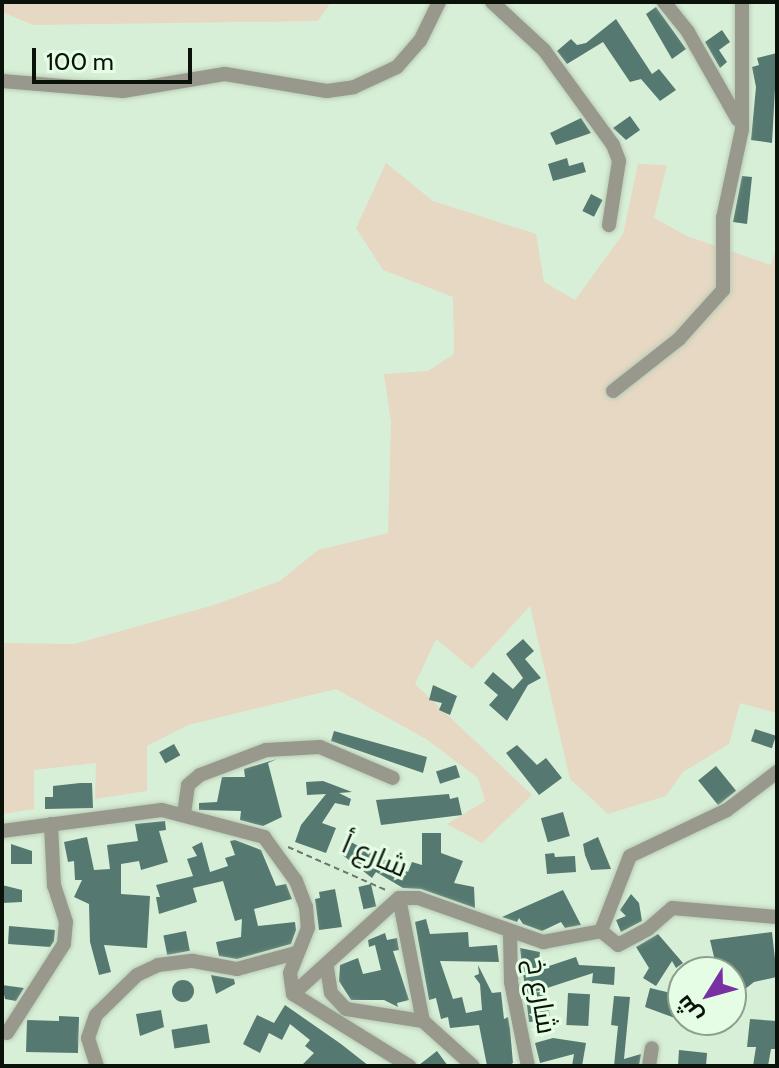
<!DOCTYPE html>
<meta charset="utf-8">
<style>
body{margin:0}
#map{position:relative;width:779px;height:1068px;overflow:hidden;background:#d8efd7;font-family:Cabin,Cairo,sans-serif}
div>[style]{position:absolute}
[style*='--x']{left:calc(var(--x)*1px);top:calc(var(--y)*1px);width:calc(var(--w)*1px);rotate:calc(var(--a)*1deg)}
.green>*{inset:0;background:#e6d8c2}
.building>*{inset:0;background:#557970;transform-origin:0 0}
.round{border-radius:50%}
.path>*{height:2px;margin-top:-1px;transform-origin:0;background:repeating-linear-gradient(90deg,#697869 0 6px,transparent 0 10px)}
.roads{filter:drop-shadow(0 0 2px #b7ccb6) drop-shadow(0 0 2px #b7ccb6)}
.minor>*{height:14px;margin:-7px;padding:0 7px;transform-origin:7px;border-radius:7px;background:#98998c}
span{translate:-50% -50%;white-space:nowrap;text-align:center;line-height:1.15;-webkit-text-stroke:6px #e5fde4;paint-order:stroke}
.street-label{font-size:28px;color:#0a120a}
.frame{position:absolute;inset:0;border:4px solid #0a120a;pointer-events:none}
.north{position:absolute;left:667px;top:956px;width:80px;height:80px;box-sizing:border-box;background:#e5fde4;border:2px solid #8d9f8d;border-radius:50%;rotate:233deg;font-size:22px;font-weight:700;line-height:32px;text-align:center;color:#0a120a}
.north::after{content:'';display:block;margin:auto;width:28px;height:36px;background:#7830a3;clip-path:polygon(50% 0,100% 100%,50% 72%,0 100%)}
.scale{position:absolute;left:32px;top:48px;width:160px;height:36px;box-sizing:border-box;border:4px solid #0a120a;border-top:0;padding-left:10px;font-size:24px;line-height:28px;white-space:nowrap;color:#0a120a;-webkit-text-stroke:6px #e5fde4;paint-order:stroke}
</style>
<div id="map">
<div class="green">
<i style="clip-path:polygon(2px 2px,331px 2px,318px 21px,33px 25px,2px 12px)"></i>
<i style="clip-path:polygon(386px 163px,433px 201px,536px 234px,544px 282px,575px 300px,623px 234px,638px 164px,667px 165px,654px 218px,687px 236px,771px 265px,777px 246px,777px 713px,740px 703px,729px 744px,683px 772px,666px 796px,608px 814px,570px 779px,530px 606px,472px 669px,436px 639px,415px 684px,532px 795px,482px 843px,447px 824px,485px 801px,478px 778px,426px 739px,336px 689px,188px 725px,147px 746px,147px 791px,95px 799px,96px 763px,34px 770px,34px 809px,2px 814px,2px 643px,74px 644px,214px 605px,280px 581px,318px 550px,388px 533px,391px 423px,384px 374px,428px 371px,454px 354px,453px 297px,383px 270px,356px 228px)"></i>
</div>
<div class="building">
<i style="clip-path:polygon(656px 7px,686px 49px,672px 59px,646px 14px)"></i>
<i style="clip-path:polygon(616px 19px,652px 74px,659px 69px,676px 90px,660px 101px,641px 79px,630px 82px,603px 42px,567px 64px,557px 51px,571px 39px,577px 45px,586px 43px)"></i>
<i style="clip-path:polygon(722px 30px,730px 42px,719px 50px,727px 62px,720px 68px,705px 42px)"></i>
<i style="clip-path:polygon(777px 53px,772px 143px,751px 140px,756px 87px,752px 67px,759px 65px,757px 58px)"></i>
<i style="clip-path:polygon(630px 116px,640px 130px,626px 140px,613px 128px)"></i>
<i style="clip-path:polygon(581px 118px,591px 133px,556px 145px,550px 133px)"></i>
<i style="clip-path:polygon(567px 158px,569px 166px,583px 162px,586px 172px,553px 181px,548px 164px)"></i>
<i style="clip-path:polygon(742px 176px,752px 177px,747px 224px,733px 222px)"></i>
<i style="left:591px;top:194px;width:13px;height:19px;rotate:27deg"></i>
<i style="clip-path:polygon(523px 639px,534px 651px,525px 659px,541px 678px,528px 685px,507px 721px,489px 705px,498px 695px,484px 683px,493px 672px,513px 689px,523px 678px,506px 654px)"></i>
<i style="clip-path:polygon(433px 685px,457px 696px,450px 715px,439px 710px,442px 703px,429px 700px)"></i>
<i style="left:755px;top:729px;width:22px;height:13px;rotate:18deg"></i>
<i style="clip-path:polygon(334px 731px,427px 757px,423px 773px,331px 741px)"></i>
<i style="left:174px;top:744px;width:13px;height:17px;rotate:61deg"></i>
<i style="clip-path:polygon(517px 745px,537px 765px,546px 758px,562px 778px,539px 795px,506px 753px)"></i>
<i style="clip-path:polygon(277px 759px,268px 763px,282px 817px,263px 826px,240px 820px,241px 811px,199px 810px,199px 803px,217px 802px,222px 777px,245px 777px,244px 769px)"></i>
<i style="left:456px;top:765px;width:13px;height:21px;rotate:72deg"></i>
<i style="left:716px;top:766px;width:32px;height:23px;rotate:51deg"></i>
<i style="clip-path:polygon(323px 781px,352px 792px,339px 793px,351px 799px,349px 806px,335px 803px,322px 823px,336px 828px,326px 853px,295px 842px,301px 825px,326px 794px,307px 795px,306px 782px)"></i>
<i style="clip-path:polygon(80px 783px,92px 783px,93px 808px,45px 809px,45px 797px,53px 797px,53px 786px)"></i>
<i style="clip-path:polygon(449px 794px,450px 799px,458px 797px,462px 815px,381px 825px,376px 800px)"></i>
<i style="left:563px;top:812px;width:25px;height:23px;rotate:74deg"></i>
<i style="clip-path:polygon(165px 821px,166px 830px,159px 831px,168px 862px,141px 870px,139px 861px,121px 864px,121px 894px,150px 896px,147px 948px,104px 945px,111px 972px,99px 975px,90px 942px,89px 904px,74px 897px,82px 880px,75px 880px,74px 861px,68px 862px,64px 842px,87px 837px,94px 870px,110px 869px,107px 845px,138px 841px,135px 824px)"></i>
<i style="clip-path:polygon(422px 833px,441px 833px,441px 853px,463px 861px,454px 883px,474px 887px,475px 908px,421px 889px,403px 888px,376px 872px,372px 878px,340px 853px,347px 840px,408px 872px,412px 862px,422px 865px)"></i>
<i style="clip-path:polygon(598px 837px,611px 869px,591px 870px,585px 855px,583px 844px)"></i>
<i style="clip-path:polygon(235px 840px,261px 850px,276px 886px,286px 884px,292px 899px,254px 909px,258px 926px,295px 922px,296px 930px,291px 944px,237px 959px,219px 956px,216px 942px,241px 937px,242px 919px,235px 921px,223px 881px,193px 888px,197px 902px,159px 914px,156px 897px,160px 897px,156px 885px,193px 876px,187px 859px,197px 856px,192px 847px,202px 842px,210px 872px,228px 866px,225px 858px,235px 855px,230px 841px)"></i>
<i style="clip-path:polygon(11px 844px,32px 851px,32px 864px,11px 864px)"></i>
<i style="clip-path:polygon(554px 853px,555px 857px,575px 856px,576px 872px,547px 874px,545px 854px)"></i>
<i style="left:371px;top:884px;width:23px;height:13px;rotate:77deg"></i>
<i style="clip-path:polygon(2px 885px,22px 890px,22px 902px,2px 903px)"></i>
<i style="clip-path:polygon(335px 889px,342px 927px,319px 930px,315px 899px,320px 898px,319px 892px)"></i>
<i style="clip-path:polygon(563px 890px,581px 925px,565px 928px,561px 922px,542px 931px,523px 924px,519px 918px,517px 922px,502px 917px)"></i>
<i style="clip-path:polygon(631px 894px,639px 903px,642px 921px,621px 932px,616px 920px,626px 916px,620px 910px)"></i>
<i style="clip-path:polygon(426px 919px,430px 934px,468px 932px,469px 947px,497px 945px,499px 962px,440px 961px,453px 999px,462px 997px,466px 1013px,482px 1010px,480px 984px,474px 976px,479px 974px,478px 965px,492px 993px,501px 992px,504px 1019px,508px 1017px,510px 1029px,513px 1063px,508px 1066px,487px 1066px,479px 1025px,450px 1028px,448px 1017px,441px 1019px,436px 998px,429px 1000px,415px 922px)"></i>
<i style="clip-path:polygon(9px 926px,55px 930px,54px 941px,50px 947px,8px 944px)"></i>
<i style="left:186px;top:931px;width:20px;height:23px;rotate:79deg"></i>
<i style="clip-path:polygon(772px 932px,777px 977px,754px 982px,731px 1000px,731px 968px,726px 970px,721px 960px,715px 961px,710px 940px)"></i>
<i style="clip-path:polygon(385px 933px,387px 940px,397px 938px,399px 950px,393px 951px,409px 1000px,397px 1003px,398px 1007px,384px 1000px,351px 1000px,339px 981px,340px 965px,358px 958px,363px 974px,381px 970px,375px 945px,369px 947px,368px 940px)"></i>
<i style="clip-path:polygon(658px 934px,683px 963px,676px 968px,672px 961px,656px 986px,643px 978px,649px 968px,636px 947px)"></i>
<i style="clip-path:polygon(520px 948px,540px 952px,539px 960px,547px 961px,546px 967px,576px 957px,579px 965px,615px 967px,614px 985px,592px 983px,593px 973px,535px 992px,547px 993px,550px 1020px,529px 1022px)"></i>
<i style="clip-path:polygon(211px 975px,234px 979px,235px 984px,216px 994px)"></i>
<i class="round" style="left:172px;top:980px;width:22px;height:22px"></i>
<i style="clip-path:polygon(2px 985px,24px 988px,16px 1001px,5px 999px)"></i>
<i style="clip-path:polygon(650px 988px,675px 994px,673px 1003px,683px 1001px,683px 1021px,645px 1007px)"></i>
<i style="left:568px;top:993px;width:22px;height:32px;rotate:3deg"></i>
<i style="clip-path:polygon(614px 996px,630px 997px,624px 1059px,641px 1054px,639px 1066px,614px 1066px,618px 1026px,611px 1025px)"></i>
<i style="clip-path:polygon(285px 1005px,341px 1044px,369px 1066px,301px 1066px,314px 1053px,305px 1046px,310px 1040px,290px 1024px,282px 1040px,269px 1033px,260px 1053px,243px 1044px,257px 1015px,274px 1023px)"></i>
<i style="clip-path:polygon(161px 1010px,164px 1027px,140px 1036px,136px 1014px)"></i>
<i style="clip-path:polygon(59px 1016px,79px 1017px,78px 1053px,26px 1052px,27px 1020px,59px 1021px)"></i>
<i style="clip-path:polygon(750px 1019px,777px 1021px,777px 1049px,771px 1049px,768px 1066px,753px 1066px,756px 1047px,747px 1047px)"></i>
<i style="left:207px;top:1024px;width:19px;height:36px;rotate:81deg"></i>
<i style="clip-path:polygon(553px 1038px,586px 1043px,582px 1066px,572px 1066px,574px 1054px,540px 1063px,535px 1043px)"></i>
<i style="clip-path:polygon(679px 1050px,707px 1053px,706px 1066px,678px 1066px)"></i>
<i style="clip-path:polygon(437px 1051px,448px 1066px,419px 1066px,419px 1065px)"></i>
</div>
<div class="path">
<i style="--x:288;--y:847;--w:109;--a:23.7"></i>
</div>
<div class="roads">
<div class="minor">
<i style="--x:492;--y:2;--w:71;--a:42.7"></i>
<i style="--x:544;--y:50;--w:117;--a:54"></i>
<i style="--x:613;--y:145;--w:17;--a:69"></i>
<i style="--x:619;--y:161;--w:65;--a:98.9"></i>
<i style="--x:664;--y:2;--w:38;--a:51"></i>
<i style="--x:688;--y:32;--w:101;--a:60.4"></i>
<i style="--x:2;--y:81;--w:121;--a:4.7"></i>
<i style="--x:123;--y:91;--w:103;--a:-9.5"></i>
<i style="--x:225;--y:74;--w:103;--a:9.5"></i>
<i style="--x:327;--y:91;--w:27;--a:-8"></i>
<i style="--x:354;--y:87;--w:47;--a:-24.9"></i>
<i style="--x:397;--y:67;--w:35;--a:-49"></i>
<i style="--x:420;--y:41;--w:43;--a:-64"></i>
<i style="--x:613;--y:391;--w:84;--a:-38.2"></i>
<i style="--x:679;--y:339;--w:66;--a:-48.1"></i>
<i style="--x:723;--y:290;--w:72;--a:-90"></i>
<i style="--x:723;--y:218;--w:91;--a:-77.9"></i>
<i style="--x:742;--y:129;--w:127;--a:-90"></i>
<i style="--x:184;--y:814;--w:29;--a:-82"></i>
<i style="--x:188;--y:785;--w:16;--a:-40"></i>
<i style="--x:200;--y:775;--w:71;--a:-20.7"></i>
<i style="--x:266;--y:750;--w:54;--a:-3.2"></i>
<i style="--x:320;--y:747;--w:79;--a:23"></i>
<i style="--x:2;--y:831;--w:161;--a:-7.5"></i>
<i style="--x:162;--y:810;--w:106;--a:14.8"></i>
<i style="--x:264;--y:837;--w:54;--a:54"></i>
<i style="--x:296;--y:881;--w:28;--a:69"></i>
<i style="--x:306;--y:907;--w:21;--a:85"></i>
<i style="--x:308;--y:928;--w:48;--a:111.8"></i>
<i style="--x:290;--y:973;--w:21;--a:82"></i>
<i style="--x:293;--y:994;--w:143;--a:-42.2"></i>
<i style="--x:399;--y:898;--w:19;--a:0"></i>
<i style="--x:418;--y:898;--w:133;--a:19.4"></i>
<i style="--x:543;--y:942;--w:59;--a:-10.7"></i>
<i style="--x:601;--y:931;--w:22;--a:39"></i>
<i style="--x:618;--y:945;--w:34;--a:-28"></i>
<i style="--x:648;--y:929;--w:32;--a:-41"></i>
<i style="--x:672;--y:908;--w:105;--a:4.9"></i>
<i style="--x:399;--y:898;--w:125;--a:79"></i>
<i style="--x:601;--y:931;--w:80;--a:-68.9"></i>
<i style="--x:630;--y:856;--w:107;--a:-25.4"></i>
<i style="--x:727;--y:810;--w:63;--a:-37.2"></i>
<i style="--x:510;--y:934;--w:48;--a:88.8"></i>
<i style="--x:511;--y:982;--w:86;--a:78.6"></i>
<i style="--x:327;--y:968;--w:25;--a:81"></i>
<i style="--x:331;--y:993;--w:22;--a:47"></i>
<i style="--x:346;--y:1009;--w:78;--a:8.9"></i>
<i style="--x:423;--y:1021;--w:67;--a:42"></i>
<i style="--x:293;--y:994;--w:137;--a:31.8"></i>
<i style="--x:7;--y:1033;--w:106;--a:-57.4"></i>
<i style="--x:64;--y:944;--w:22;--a:-85"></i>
<i style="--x:66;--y:922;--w:38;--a:-108"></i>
<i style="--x:54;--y:886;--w:62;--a:-92.8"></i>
<i style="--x:97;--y:1066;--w:29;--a:-108"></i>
<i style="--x:88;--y:1038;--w:24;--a:-71"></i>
<i style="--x:96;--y:1015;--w:57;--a:-44.3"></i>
<i style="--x:137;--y:975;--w:23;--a:-25"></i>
<i style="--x:158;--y:965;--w:35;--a:-7"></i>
<i style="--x:193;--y:961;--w:45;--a:10.3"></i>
<i style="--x:237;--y:969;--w:61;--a:-15.2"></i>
<i style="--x:649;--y:1066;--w:18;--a:-81"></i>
</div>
</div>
<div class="street-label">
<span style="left:375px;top:855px;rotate:23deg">شارع أ</span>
<span style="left:542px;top:996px;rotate:81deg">شارع خ</span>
</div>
<div class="frame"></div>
<div class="north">ش</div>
<div class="scale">100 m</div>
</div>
